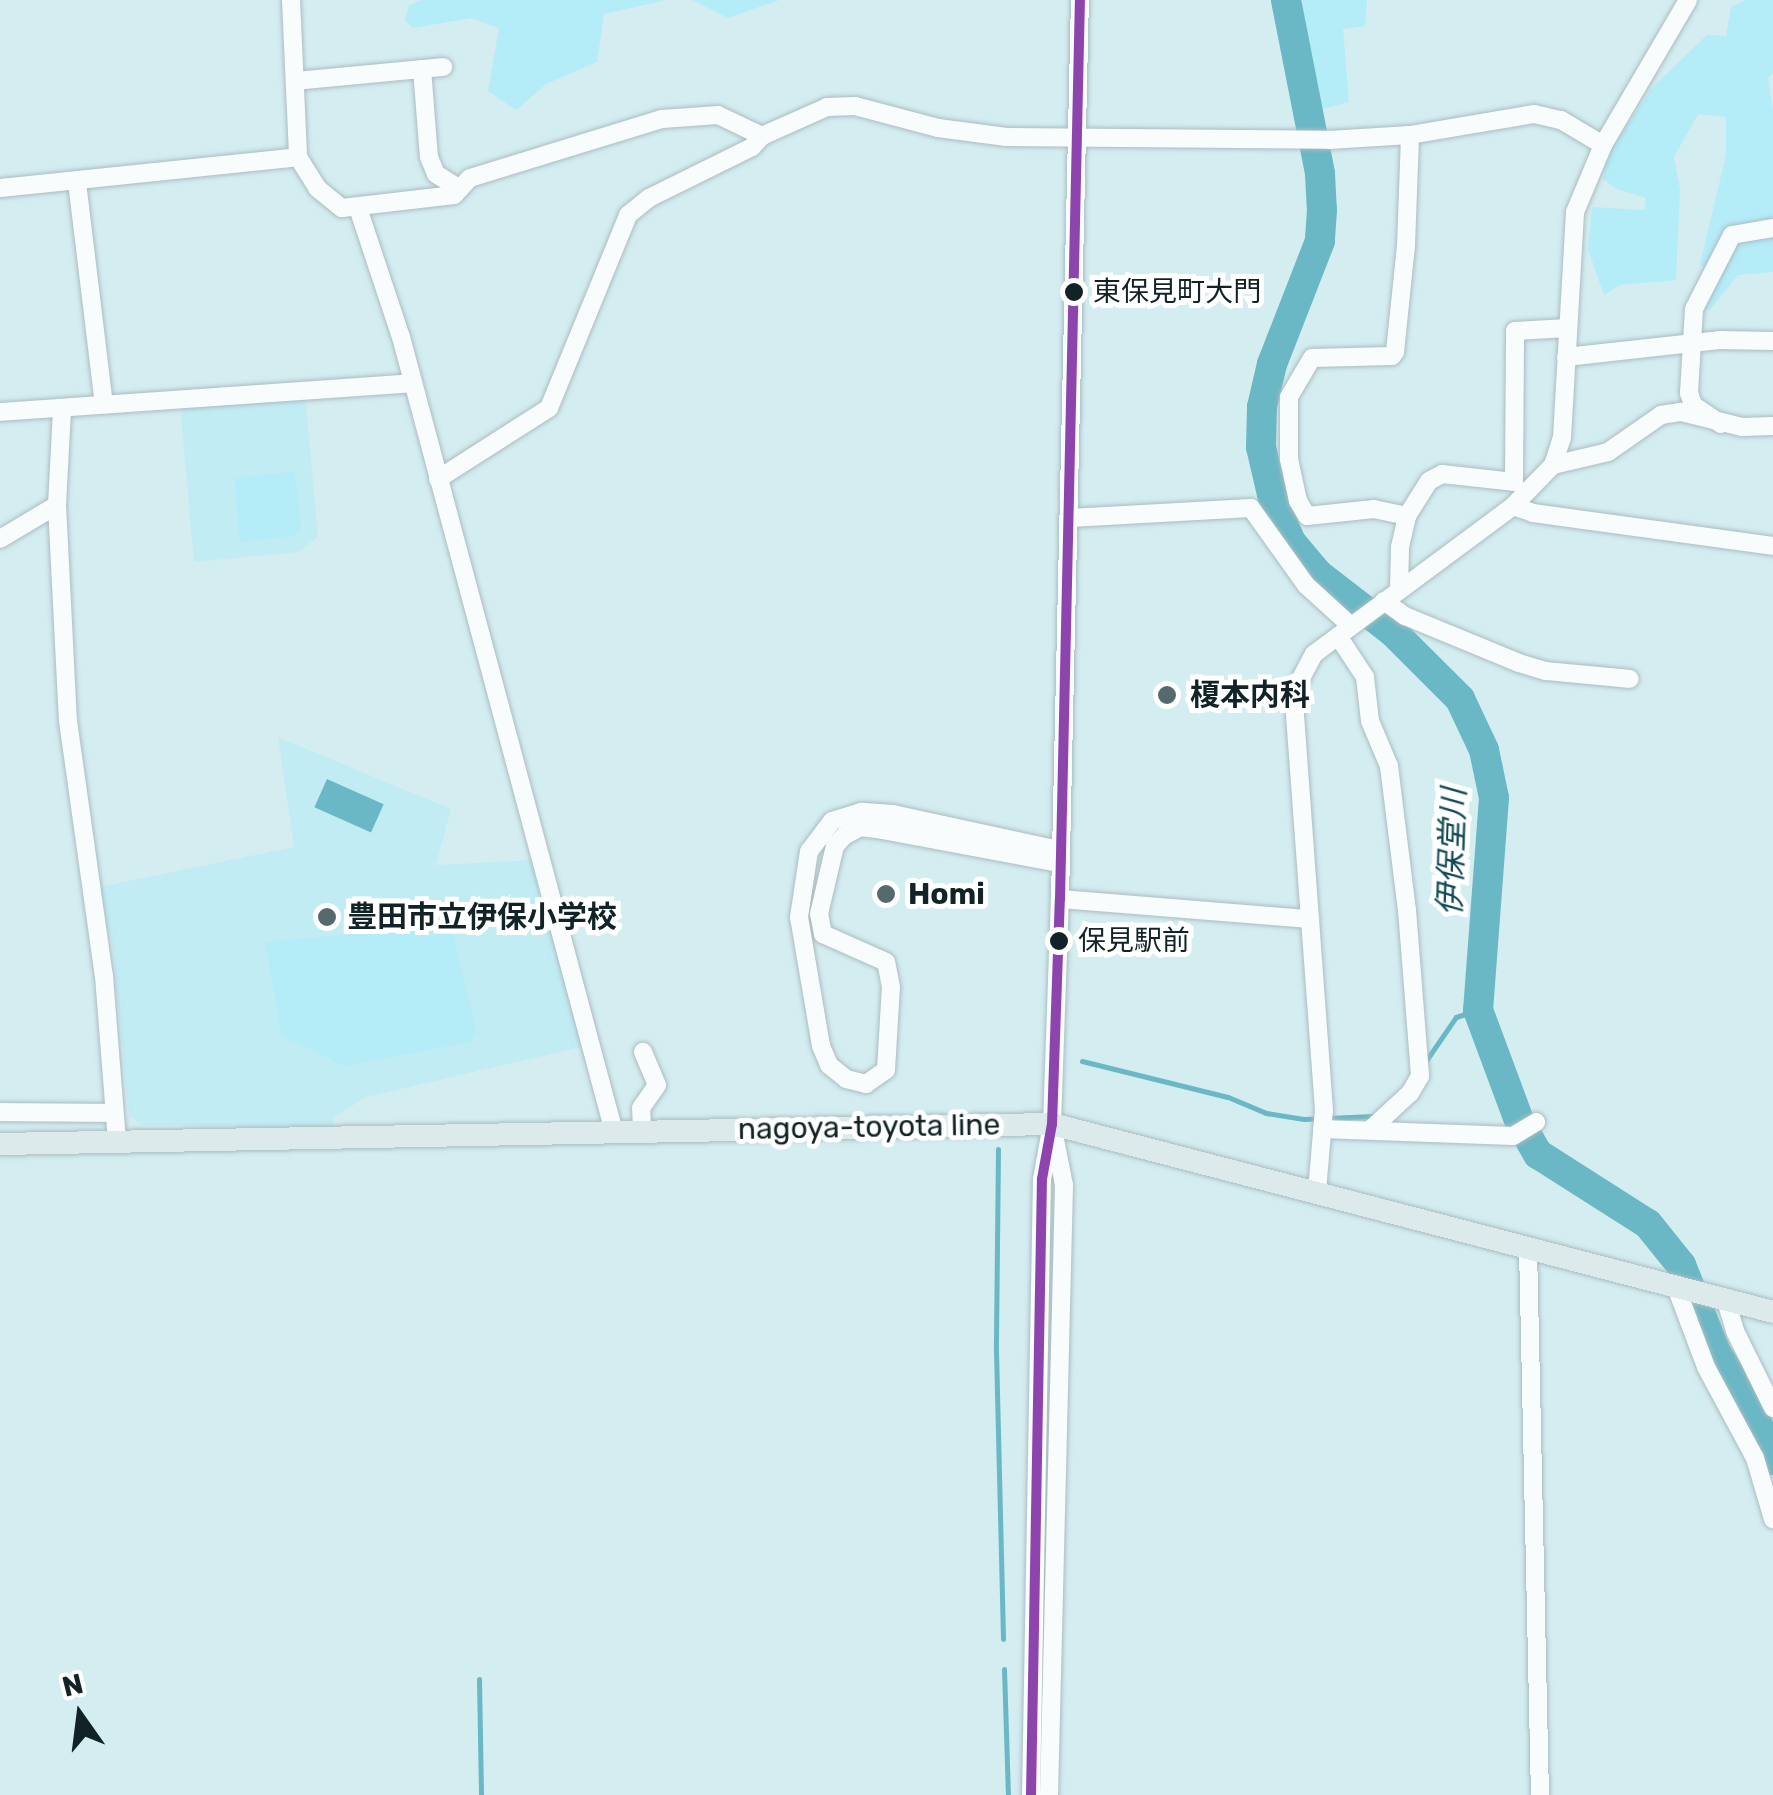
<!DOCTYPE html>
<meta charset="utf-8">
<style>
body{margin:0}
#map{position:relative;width:1773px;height:1795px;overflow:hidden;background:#d4edf1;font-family:Rubik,"Noto Sans JP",sans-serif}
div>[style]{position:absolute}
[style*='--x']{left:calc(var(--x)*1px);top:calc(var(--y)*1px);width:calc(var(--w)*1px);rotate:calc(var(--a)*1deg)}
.built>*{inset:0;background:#c2ecf4}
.green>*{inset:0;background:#b4ecf8}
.water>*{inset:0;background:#6ab7c5;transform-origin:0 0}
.stream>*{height:5px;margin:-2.5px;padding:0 2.5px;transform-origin:2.5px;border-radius:2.5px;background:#6ab7c5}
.river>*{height:30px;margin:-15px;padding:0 15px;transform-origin:15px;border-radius:15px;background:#6ab7c5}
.roads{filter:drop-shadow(0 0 2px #aabdc1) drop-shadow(0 0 2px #aabdc1)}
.minor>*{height:18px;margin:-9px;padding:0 9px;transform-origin:9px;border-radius:9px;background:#f9fcfd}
.major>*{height:22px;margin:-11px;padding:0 11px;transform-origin:11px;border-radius:11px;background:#dceaec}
.bus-1>*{height:10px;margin:-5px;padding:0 5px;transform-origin:5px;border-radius:5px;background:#8e44ad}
.dots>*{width:28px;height:28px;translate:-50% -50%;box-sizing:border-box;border:5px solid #fff;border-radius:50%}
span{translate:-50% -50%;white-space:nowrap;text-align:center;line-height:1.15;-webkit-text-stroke:10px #fff;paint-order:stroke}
.bus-label{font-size:28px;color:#112326}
.left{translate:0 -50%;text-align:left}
.poi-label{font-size:30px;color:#112326;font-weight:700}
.street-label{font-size:30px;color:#112326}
.water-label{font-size:32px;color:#104a54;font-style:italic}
.north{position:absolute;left:30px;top:1665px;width:100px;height:100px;-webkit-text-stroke:8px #fff;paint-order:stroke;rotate:346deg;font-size:28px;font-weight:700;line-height:40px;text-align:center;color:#112326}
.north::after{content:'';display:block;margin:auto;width:35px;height:45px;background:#112326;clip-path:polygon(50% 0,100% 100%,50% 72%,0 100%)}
</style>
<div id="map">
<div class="built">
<i style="clip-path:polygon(305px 394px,318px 537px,299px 552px,194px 562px,180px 405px)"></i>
<i style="clip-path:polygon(278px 737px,451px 809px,436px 865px,532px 860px,586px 1046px,366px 1097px,333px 1118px,334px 1128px,142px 1125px,129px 1116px,113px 947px,99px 887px,294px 847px)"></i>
</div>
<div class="green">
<i style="clip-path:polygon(422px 0,666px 0,604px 14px,597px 62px,546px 84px,516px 110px,488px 91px,499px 28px,471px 18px,413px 28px,405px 21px,409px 5px)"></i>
<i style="clip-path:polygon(692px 0,779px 0,728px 18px)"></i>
<i style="clip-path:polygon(1302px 0,1367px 0,1365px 26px,1343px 29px,1349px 102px,1315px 111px)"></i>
<i style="clip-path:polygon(1746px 0,1773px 0,1773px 72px,1768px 78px,1773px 110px,1773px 272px,1738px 275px,1710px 310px,1702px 308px,1713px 281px,1700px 264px,1726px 155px,1726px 117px,1698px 114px,1674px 157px,1680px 189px,1676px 280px,1620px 285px,1604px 295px,1588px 249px,1592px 207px,1644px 210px,1646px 198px,1617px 189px,1603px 179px,1606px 157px,1652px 88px,1707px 35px,1726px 36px,1731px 7px)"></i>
<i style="clip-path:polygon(294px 472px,302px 529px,292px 536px,240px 542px,234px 478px)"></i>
<i style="clip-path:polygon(451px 925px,476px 1032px,471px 1042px,344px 1066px,282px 1036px,265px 942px)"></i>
</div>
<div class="water">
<i style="left:327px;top:779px;width:62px;height:31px;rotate:24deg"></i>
</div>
<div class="stream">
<i style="--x:1082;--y:1061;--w:150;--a:13.9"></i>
<i style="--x:1228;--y:1097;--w:41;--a:22.8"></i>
<i style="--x:1266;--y:1113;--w:38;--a:9"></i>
<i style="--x:1304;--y:1119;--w:71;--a:-2.4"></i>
<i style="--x:1423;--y:1065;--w:58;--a:-55.5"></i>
<i style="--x:1456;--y:1017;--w:23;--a:-18"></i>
<i style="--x:998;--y:1149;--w:202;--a:90.6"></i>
<i style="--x:996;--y:1351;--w:288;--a:88.6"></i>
<i style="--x:1004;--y:1669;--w:126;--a:88.2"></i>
<i style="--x:479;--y:1679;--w:116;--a:89"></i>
</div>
<div class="river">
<i style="--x:1286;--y:0;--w:177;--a:78.9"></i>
<i style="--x:1320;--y:174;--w:36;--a:87"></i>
<i style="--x:1322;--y:210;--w:31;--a:94"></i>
<i style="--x:1320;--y:241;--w:132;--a:111.3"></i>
<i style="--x:1272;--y:364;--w:44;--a:103.1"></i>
<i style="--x:1262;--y:407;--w:40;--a:91.4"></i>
<i style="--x:1261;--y:447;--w:57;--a:76.9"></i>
<i style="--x:1274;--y:503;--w:43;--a:66.4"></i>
<i style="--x:1291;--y:542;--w:42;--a:49.8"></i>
<i style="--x:1318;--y:574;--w:95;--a:37.7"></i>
<i style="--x:1393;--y:632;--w:95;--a:45"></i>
<i style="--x:1460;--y:699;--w:56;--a:64.8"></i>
<i style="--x:1484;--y:750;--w:49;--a:78.2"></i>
<i style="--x:1494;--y:798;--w:213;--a:94.3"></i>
<i style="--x:1478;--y:1010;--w:121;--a:69.6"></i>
<i style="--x:1520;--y:1123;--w:36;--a:60"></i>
<i style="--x:1538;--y:1154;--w:130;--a:32.5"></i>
<i style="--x:1648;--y:1224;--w:53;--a:51.2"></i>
<i style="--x:1681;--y:1265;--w:94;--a:68.1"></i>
<i style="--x:1716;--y:1352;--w:64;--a:57.8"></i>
<i style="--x:1750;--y:1406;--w:59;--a:66.9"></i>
</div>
<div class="roads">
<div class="minor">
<i style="--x:291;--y:0;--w:157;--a:87.4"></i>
<i style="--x:298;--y:157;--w:36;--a:58"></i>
<i style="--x:317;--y:188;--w:32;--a:39"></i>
<i style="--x:342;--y:208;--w:113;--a:-6.6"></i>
<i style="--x:454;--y:195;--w:23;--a:-47"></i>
<i style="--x:470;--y:178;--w:201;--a:-17.1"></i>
<i style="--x:662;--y:119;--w:56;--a:-4.1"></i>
<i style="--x:718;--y:115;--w:49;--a:25.5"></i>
<i style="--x:422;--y:69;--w:88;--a:85.5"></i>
<i style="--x:429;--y:157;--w:18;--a:68"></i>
<i style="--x:436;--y:174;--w:28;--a:32"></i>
<i style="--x:295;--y:81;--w:149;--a:-5.4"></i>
<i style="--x:77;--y:182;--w:224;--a:83.1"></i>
<i style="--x:0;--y:188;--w:300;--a:-5.9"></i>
<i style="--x:358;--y:208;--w:136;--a:71.6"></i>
<i style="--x:401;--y:337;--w:823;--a:75"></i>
<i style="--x:1566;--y:357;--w:154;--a:-6.3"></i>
<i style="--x:1719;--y:340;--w:54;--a:1.1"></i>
<i style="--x:62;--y:410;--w:95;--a:93"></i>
<i style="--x:57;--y:505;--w:216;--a:87.1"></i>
<i style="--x:68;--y:721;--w:258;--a:82"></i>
<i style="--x:104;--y:976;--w:165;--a:85.5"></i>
<i style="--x:0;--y:412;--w:411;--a:-4"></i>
<i style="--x:1721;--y:424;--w:34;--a:-146"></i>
<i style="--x:1693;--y:405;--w:13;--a:-108"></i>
<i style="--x:1689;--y:393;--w:84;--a:-86.6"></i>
<i style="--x:1694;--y:309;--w:83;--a:-62.8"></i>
<i style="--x:1732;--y:235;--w:42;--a:-9.7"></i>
<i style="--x:1553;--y:465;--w:57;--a:-13.3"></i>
<i style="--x:1608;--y:452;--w:65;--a:-34.9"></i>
<i style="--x:1661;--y:415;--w:20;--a:-9"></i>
<i style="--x:1681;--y:412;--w:63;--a:13.8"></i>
<i style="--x:1742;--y:427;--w:31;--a:-2"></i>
<i style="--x:438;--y:479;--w:132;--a:-32.6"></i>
<i style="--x:549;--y:408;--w:209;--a:-67.7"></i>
<i style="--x:628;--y:215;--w:27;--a:-39"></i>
<i style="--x:649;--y:198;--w:115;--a:-26.3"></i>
<i style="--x:752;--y:147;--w:15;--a:-48"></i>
<i style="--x:762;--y:136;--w:71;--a:-24"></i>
<i style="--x:827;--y:107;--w:28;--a:-2"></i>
<i style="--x:855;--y:106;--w:86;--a:14.8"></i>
<i style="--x:938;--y:128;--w:69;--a:7.5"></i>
<i style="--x:1006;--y:137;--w:323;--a:0.5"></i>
<i style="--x:1329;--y:140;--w:81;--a:-3.5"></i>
<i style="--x:1410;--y:135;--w:126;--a:-9.6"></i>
<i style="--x:1534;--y:114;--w:28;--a:13"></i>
<i style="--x:1561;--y:120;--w:49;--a:30.8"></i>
<i style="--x:1513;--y:506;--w:21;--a:19"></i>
<i style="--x:1533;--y:513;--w:242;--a:7.8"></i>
<i style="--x:1407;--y:516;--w:34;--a:-168"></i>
<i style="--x:1374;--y:509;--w:67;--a:174"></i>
<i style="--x:1307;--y:516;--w:17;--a:-121"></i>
<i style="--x:1298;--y:501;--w:43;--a:-102.1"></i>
<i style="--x:1289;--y:459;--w:62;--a:-90"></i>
<i style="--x:1289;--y:397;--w:45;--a:-59.5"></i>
<i style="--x:1312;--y:358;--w:80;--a:-1.4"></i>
<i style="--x:1392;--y:356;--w:5;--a:-53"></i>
<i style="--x:1395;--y:352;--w:107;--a:-84.1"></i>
<i style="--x:1406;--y:246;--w:111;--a:-87.9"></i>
<i style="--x:1070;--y:518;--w:181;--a:-3.2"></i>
<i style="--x:1251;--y:508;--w:95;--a:54.5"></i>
<i style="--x:1306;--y:585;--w:61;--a:42.3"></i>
<i style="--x:0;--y:539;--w:66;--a:-30.8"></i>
<i style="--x:1399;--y:589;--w:42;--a:-88.6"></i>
<i style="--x:1400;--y:547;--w:32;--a:-77"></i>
<i style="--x:1407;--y:516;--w:41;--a:-57.8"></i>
<i style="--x:1429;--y:481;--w:15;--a:-28"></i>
<i style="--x:1442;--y:474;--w:72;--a:6.3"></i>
<i style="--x:1514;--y:482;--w:151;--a:-89.6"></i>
<i style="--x:1515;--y:331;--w:53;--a:-3.2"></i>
<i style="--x:1384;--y:601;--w:26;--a:36"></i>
<i style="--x:1405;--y:616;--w:123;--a:22.4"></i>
<i style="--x:1519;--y:663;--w:28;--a:17"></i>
<i style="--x:1546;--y:671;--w:84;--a:5.4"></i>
<i style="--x:1338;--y:636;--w:49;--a:56.6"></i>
<i style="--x:1365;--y:677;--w:44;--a:83.5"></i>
<i style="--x:1370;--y:721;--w:49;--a:67.1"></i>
<i style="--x:1389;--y:766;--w:145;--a:82.9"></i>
<i style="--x:1407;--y:910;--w:167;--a:85.5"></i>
<i style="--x:1420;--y:1076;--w:20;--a:120"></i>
<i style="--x:1410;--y:1093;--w:54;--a:137.2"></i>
<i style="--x:1059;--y:850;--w:170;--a:-167.8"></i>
<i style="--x:893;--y:814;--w:32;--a:-176"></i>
<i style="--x:861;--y:812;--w:30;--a:163"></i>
<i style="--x:832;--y:821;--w:38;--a:127"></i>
<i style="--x:809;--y:851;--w:67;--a:98.6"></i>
<i style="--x:799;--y:917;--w:131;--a:80.3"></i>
<i style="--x:821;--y:1046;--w:21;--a:67"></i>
<i style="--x:829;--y:1065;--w:22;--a:39"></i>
<i style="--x:846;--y:1079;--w:21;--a:14"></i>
<i style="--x:866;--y:1084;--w:24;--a:-35"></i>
<i style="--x:886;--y:1070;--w:83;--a:-86.6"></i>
<i style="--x:891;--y:987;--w:25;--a:-101"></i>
<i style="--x:886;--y:962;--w:69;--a:-156"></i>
<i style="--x:823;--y:934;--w:20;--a:-101"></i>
<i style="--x:819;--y:914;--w:70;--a:-76.8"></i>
<i style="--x:835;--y:846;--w:13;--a:-48"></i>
<i style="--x:844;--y:836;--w:18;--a:-29"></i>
<i style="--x:860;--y:827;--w:23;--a:7"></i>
<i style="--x:883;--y:830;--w:179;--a:10.6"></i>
<i style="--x:1060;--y:899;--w:251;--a:4.6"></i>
<i style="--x:0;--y:1112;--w:114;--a:0.5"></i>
<i style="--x:1322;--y:1129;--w:191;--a:2.1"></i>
<i style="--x:1513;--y:1136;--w:27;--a:-31"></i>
<i style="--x:642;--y:1132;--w:24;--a:-92"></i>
<i style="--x:641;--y:1108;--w:28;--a:-55"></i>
<i style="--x:657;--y:1085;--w:36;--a:-113"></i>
<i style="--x:1317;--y:1191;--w:81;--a:-85.1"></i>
<i style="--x:1324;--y:1110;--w:399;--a:-94.2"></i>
<i style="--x:1295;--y:712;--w:30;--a:-82"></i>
<i style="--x:1299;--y:682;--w:32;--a:-62"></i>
<i style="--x:1314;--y:654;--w:248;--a:-36.6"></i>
<i style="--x:1513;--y:506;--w:57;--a:-45.7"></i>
<i style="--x:1553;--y:465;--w:28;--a:-72"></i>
<i style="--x:1562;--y:438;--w:226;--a:-86.7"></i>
<i style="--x:1575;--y:212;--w:73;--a:-67.3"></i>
<i style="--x:1603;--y:145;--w:168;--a:-59.6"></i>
<i style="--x:1528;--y:1247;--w:548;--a:88.75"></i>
<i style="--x:1676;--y:1287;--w:85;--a:69.4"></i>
<i style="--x:1706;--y:1367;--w:103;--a:61.7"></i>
<i style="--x:1755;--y:1458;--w:64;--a:73.6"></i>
<i style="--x:1726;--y:1301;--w:31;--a:73"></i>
<i style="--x:1735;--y:1331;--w:86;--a:63.7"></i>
<i style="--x:1031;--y:1795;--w:616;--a:-88.98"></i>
<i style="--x:1042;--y:1179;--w:56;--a:-79.7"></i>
<i style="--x:1052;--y:1124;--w:225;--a:-88"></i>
<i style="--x:1060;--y:899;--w:899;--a:-88.73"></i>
<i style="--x:1049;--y:1795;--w:610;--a:-88.59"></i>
<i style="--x:1064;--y:1185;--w:51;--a:-101.3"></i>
</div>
<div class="major">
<i style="--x:0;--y:1144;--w:1052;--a:-1.09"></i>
<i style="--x:1052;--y:1124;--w:745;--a:14.61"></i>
</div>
</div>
<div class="bus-1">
<i style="--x:1031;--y:1795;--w:616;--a:-88.98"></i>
<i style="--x:1042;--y:1179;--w:56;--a:-79.7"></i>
<i style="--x:1052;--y:1124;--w:225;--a:-88"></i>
<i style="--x:1060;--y:899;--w:899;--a:-88.73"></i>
</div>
<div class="dots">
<i style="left:1074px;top:292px;background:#112326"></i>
<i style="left:1167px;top:695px;background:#556a6d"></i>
<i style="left:886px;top:894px;background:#556a6d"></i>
<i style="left:327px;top:917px;background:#556a6d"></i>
<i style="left:1059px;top:941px;background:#112326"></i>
</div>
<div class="bus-label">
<span class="left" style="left:1093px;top:292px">東保見町大門</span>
<span class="left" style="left:1078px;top:941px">保見駅前</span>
</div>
<div class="poi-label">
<span class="left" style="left:1190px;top:695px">榎本内科</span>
<span class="left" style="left:908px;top:894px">Homi</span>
<span class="left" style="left:347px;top:917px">豊田市立伊保小学校</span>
</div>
<div class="street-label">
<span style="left:869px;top:1127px;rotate:-1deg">nagoya-toyota line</span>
</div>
<div class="water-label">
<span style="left:1452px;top:852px;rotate:-88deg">伊保堂川</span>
</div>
<div class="north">N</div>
</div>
